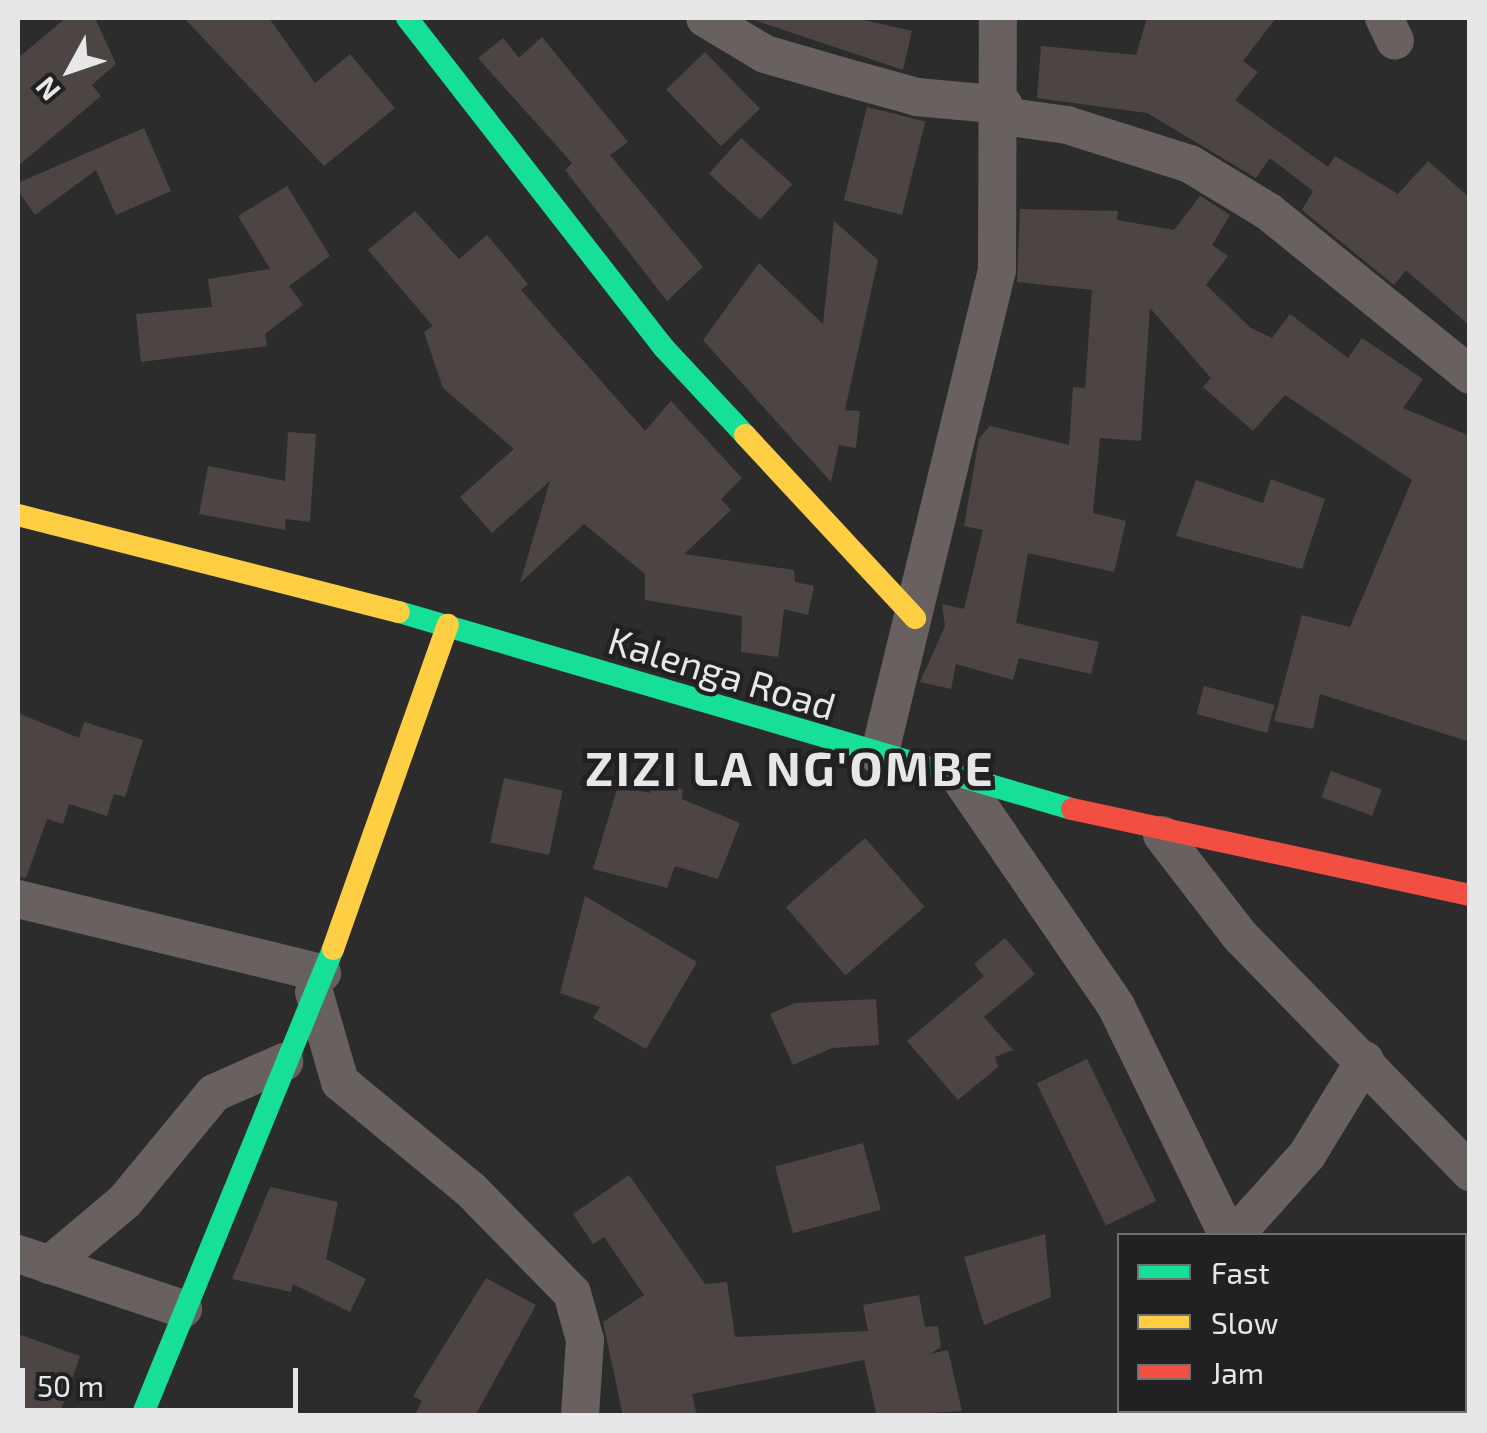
<!DOCTYPE html>
<style>
body{margin:0}
#map{position:relative;width:1487px;height:1433px;overflow:hidden;background:#2c2c2d;font-family:"Exo 2",sans-serif}
div>[style]{position:absolute}
[style*='--x']{left:calc(var(--x)*1px);top:calc(var(--y)*1px);width:calc(var(--w)*1px);rotate:calc(var(--a)*1deg)}
.building>*{inset:0;background:#4d4544;transform-origin:0 0}
.street>*{height:38px;margin:-19px;padding:0 19px;transform-origin:19px;border-radius:19px;background:#686160}
.fast>*{height:22px;margin:-11px;padding:0 11px;transform-origin:11px;border-radius:11px;background:#16e098}
.slow>*{height:22px;margin:-11px;padding:0 11px;transform-origin:11px;border-radius:11px;background:#ffcf43}
.jam>*{height:22px;margin:-11px;padding:0 11px;transform-origin:11px;border-radius:11px;background:#f24e42}
span{translate:-50% -50%;white-space:nowrap;text-align:center;line-height:1.15;-webkit-text-stroke:9px #212124;paint-order:stroke}
.street-label{font-size:38px;color:#e7e7e9}
.district-label{font-size:48px;color:#e7e7e9;font-weight:700;letter-spacing:2.5px}
.frame{position:absolute;inset:0;border:20px solid #e7e7e9;pointer-events:none}
.legend{position:absolute;left:1117px;top:1233px;width:350px;height:180px;box-sizing:border-box;background:#212124;border:2px solid #707073;margin:0;padding:12px 18px;list-style:none;font-size:30px;color:#e7e7e9}
.legend li{display:flex;align-items:center;gap:20px;height:50px}
.legend b{width:50px;border:2px solid #707073}
.north{position:absolute;left:20px;top:20px;width:100px;height:100px;-webkit-text-stroke:8px #212124;paint-order:stroke;rotate:230deg;font-size:28px;font-weight:700;line-height:40px;text-align:center;color:#e7e7e9}
.north::after{content:'';display:block;margin:auto;width:35px;height:45px;background:#e7e7e9;clip-path:polygon(50% 0,100% 100%,50% 72%,0 100%)}
.scale{position:absolute;left:20px;top:1368px;width:278px;height:45px;box-sizing:border-box;border:5px solid #e7e7e9;border-top:0;padding-left:12px;font-size:30px;line-height:35px;white-space:nowrap;color:#e7e7e9;-webkit-text-stroke:8px #212124;paint-order:stroke}
</style>
<div id="map">
<div class="building">
<i style="clip-path:polygon(66px 18px,95px 18px,116px 64px,92px 85px,101px 96px,18px 166px,18px 58px)"></i>
<i style="clip-path:polygon(184px 18px,269px 18px,315px 83px,350px 54px,395px 108px,324px 166px)"></i>
<i style="clip-path:polygon(748px 18px,855px 18px,912px 31px,903px 70px)"></i>
<i style="clip-path:polygon(1147px 18px,1276px 18px,1243px 61px,1258px 72px,1235px 100px,1328px 167px,1335px 156px,1398px 194px,1428px 161px,1470px 198px,1470px 326px,1406px 270px,1394px 285px,1302px 210px,1313px 191px,1270px 158px,1256px 178px,1147px 113px,1037px 98px,1041px 46px,1136px 55px)"></i>
<i style="clip-path:polygon(542px 37px,628px 142px,610px 155px,703px 267px,667px 301px,565px 170px,572px 163px,478px 58px,503px 38px,519px 58px)"></i>
<i style="left:705px;top:52px;width:79px;height:54px;rotate:46deg"></i>
<i style="left:867px;top:107px;width:60px;height:96px;rotate:14deg"></i>
<i style="clip-path:polygon(144px 128px,171px 191px,116px 215px,96px 170px,35px 215px,18px 191px,18px 183px)"></i>
<i style="left:741px;top:138px;width:69px;height:48px;rotate:42deg"></i>
<i style="clip-path:polygon(287px 186px,330px 256px,289px 286px,303px 305px,265px 334px,267px 346px,141px 362px,136px 314px,212px 307px,208px 279px,270px 269px,238px 216px)"></i>
<i style="clip-path:polygon(1200px 196px,1230px 215px,1212px 245px,1228px 256px,1206px 285px,1251px 328px,1272px 338px,1290px 314px,1348px 358px,1362px 338px,1423px 379px,1403px 408px,1470px 436px,1470px 742px,1320px 694px,1313px 729px,1274px 721px,1302px 615px,1350px 627px,1412px 480px,1285px 395px,1253px 431px,1203px 387px,1211px 378px,1150px 308px,1141px 441px,1100px 438px,1093px 513px,1126px 521px,1114px 572px,1028px 553px,1016px 623px,1099px 642px,1091px 674px,1019px 658px,1013px 680px,956px 664px,951px 689px,920px 682px,945px 626px,942px 604px,964px 609px,983px 530px,964px 526px,979px 438px,990px 426px,1069px 445px,1073px 387px,1085px 388px,1092px 290px,1017px 282px,1020px 209px,1118px 211px,1117px 220px,1174px 230px)"></i>
<i style="clip-path:polygon(415px 211px,459px 259px,487px 235px,528px 284px,521px 290px,645px 431px,671px 401px,742px 478px,721px 499px,731px 510px,684px 554px,794px 570px,795px 582px,814px 586px,808px 615px,784px 609px,778px 657px,741px 652px,742px 616px,645px 600px,645px 574px,584px 524px,520px 583px,550px 481px,492px 533px,460px 497px,514px 449px,443px 388px,424px 332px,433px 326px,368px 250px)"></i>
<i style="clip-path:polygon(834px 221px,878px 260px,845px 410px,860px 411px,856px 448px,839px 445px,831px 482px,703px 340px,759px 263px,823px 324px)"></i>
<i style="clip-path:polygon(288px 432px,316px 434px,310px 522px,286px 519px,285px 530px,199px 514px,208px 466px,285px 481px)"></i>
<i style="clip-path:polygon(1271px 479px,1325px 499px,1302px 569px,1176px 536px,1196px 480px,1263px 503px)"></i>
<i style="left:1204px;top:686px;width:73px;height:29px;rotate:15deg"></i>
<i style="clip-path:polygon(18px 713px,79px 738px,84px 722px,143px 740px,125px 797px,114px 794px,107px 816px,69px 804px,63px 824px,47px 819px,26px 878px,18px 877px)"></i>
<i style="left:1331px;top:771px;width:54px;height:28px;rotate:20deg"></i>
<i style="left:504px;top:778px;width:60px;height:66px;rotate:12deg"></i>
<i style="clip-path:polygon(651px 784px,683px 789px,682px 799px,740px 823px,718px 879px,675px 866px,667px 888px,593px 869px,618px 786px,650px 793px)"></i>
<i style="left:865px;top:838px;width:91px;height:105px;rotate:49deg"></i>
<i style="clip-path:polygon(585px 896px,697px 962px,646px 1049px,593px 1018px,600px 1007px,560px 993px)"></i>
<i style="clip-path:polygon(1005px 938px,1035px 974px,984px 1017px,1013px 1050px,995px 1057px,998px 1067px,958px 1100px,907px 1041px,984px 976px,974px 964px)"></i>
<i style="clip-path:polygon(876px 999px,879px 1045px,832px 1048px,793px 1065px,770px 1014px,795px 1003px)"></i>
<i style="left:1087px;top:1059px;width:158px;height:56px;rotate:64deg"></i>
<i style="left:863px;top:1143px;width:69px;height:91px;rotate:75deg"></i>
<i style="clip-path:polygon(629px 1175px,705px 1284px,727px 1282px,735px 1337px,868px 1331px,863px 1305px,919px 1295px,925px 1327px,938px 1326px,941px 1347px,930px 1354px,948px 1350px,962px 1411px,877px 1416px,864px 1360px,692px 1394px,697px 1416px,623px 1416px,603px 1322px,644px 1295px,604px 1237px,593px 1244px,573px 1214px)"></i>
<i style="clip-path:polygon(270px 1187px,338px 1202px,326px 1259px,366px 1279px,350px 1312px,293px 1284px,291px 1292px,232px 1279px)"></i>
<i style="clip-path:polygon(1045px 1234px,1051px 1297px,984px 1325px,964px 1257px)"></i>
<i style="clip-path:polygon(486px 1278px,536px 1305px,475px 1416px,414px 1416px,422px 1401px,413px 1396px)"></i>
<i style="clip-path:polygon(18px 1334px,80px 1356px,59px 1416px,18px 1410px)"></i>
</div>
<div class="street">
<i style="--x:705;--y:18;--w:70;--a:31"></i>
<i style="--x:765;--y:54;--w:79;--a:16.1"></i>
<i style="--x:841;--y:76;--w:79;--a:15.4"></i>
<i style="--x:917;--y:97;--w:87;--a:5.3"></i>
<i style="--x:1384;--y:18;--w:25;--a:64"></i>
<i style="--x:1003;--y:116;--w:65;--a:8"></i>
<i style="--x:1067;--y:125;--w:129;--a:17.6"></i>
<i style="--x:1190;--y:164;--w:92;--a:31.3"></i>
<i style="--x:1269;--y:212;--w:259;--a:39"></i>
<i style="--x:879;--y:756;--w:500;--a:-76.35"></i>
<i style="--x:997;--y:270;--w:252;--a:-89.8"></i>
<i style="--x:960;--y:778;--w:276;--a:55.6"></i>
<i style="--x:1116;--y:1006;--w:256;--a:64"></i>
<i style="--x:1162;--y:835;--w:128;--a:52.3"></i>
<i style="--x:1240;--y:936;--w:330;--a:45.7"></i>
<i style="--x:18;--y:899;--w:313;--a:13.7"></i>
<i style="--x:314;--y:992;--w:94;--a:73.9"></i>
<i style="--x:340;--y:1082;--w:168;--a:39.5"></i>
<i style="--x:470;--y:1189;--w:146;--a:45.6"></i>
<i style="--x:572;--y:1293;--w:49;--a:74.5"></i>
<i style="--x:585;--y:1340;--w:76;--a:93.8"></i>
<i style="--x:1234;--y:1236;--w:109;--a:-48"></i>
<i style="--x:1307;--y:1155;--w:111;--a:-58.6"></i>
<i style="--x:18;--y:1254;--w:174;--a:18.4"></i>
<i style="--x:49;--y:1265;--w:99;--a:-40.1"></i>
<i style="--x:125;--y:1201;--w:140;--a:-50.5"></i>
<i style="--x:214;--y:1093;--w:77;--a:-23.9"></i>
<i style="--x:1201;--y:1416;--w:6;--a:-72"></i>
</div>
<div class="fast">
<i style="--x:407;--y:18;--w:418;--a:52.1"></i>
<i style="--x:664;--y:348;--w:119;--a:47"></i>
<i style="--x:399;--y:612;--w:701;--a:16.32"></i>
<i style="--x:142;--y:1416;--w:505;--a:-67.76"></i>
</div>
<div class="slow">
<i style="--x:745;--y:435;--w:250;--a:47.1"></i>
<i style="--x:18;--y:515;--w:393;--a:14.3"></i>
<i style="--x:333;--y:949;--w:344;--a:-70.5"></i>
</div>
<div class="jam">
<i style="--x:1072;--y:809;--w:407;--a:12.2"></i>
</div>
<div class="street-label">
<span style="left:722px;top:673px;rotate:17deg">Kalenga Road</span>
</div>
<div class="district-label">
<span style="left:790px;top:768px">ZIZI LA NG'OMBE</span>
</div>
<div class="frame"></div>
<ul class="legend">
<li><b style="height:12px;background:#16e098"></b>Fast</li>
<li><b style="height:12px;background:#ffcf43"></b>Slow</li>
<li><b style="height:12px;background:#f24e42"></b>Jam</li>
</ul>
<div class="north">N</div>
<div class="scale">50 m</div>
</div>
